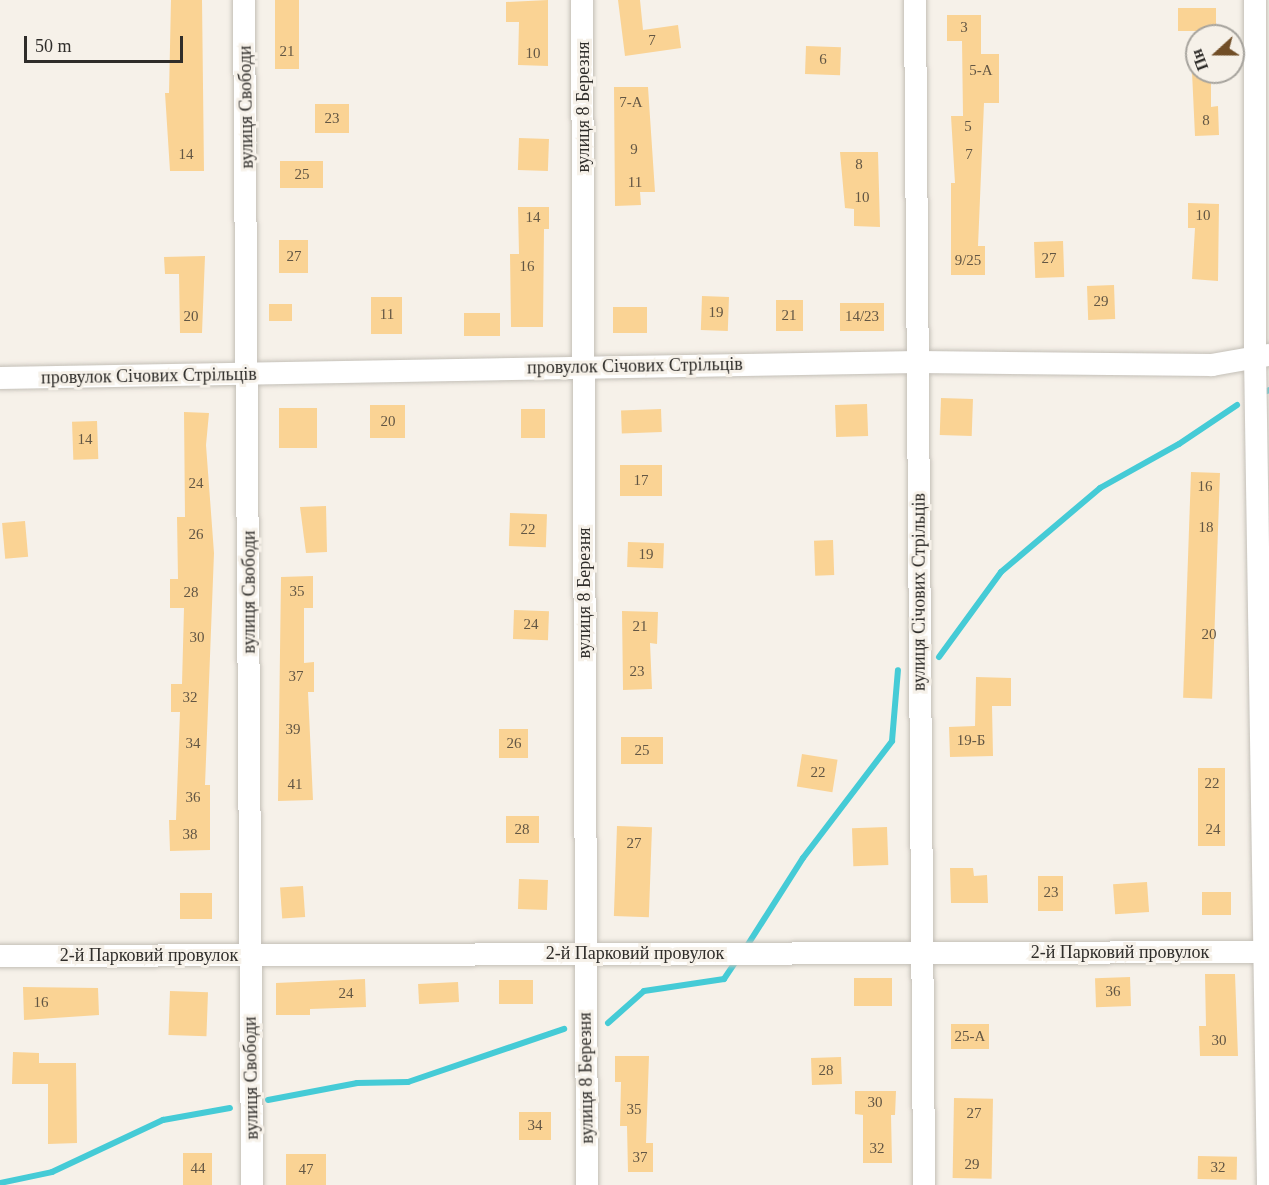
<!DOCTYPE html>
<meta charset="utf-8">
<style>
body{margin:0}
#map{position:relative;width:1269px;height:1185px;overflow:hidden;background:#f6f1e9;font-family:Georgia,serif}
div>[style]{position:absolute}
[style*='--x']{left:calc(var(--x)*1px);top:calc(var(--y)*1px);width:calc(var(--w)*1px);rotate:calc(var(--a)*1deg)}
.stream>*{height:6px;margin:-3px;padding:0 3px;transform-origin:3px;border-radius:3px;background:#45cbd6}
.building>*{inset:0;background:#fad394;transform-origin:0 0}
.roads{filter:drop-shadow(0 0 2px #c3bfb7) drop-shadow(0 0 2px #c3bfb7)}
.minor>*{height:22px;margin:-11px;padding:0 11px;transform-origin:11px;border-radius:11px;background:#fff}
span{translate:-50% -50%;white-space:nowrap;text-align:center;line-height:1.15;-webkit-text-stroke:6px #f6f1e9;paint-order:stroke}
.number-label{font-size:15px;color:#625644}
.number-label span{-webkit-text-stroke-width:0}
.street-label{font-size:18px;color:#2f2d2a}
.north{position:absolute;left:1185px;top:24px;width:60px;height:60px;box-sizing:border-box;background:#f6f1e9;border:2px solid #a6a39d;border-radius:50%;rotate:249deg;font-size:16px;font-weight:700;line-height:24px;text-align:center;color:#2f2d2a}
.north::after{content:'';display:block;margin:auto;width:21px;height:27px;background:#714e27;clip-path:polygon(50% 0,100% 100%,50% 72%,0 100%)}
.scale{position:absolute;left:24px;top:36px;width:159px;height:27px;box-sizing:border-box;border:3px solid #2f2d2a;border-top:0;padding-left:8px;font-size:18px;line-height:21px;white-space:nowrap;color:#2f2d2a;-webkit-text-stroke:4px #f6f1e9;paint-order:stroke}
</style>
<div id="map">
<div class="stream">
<i style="--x:1267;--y:391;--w:2;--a:-27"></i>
<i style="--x:939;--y:657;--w:105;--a:-53.9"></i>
<i style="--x:1001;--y:572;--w:130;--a:-40.3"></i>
<i style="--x:1100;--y:488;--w:90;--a:-29.1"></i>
<i style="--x:1179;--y:444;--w:70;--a:-33.9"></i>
<i style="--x:745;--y:949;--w:108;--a:-57.5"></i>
<i style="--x:803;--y:858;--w:147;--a:-52.7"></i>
<i style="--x:892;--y:741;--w:71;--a:-85.2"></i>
<i style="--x:608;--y:1023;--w:48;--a:-41.6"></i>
<i style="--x:644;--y:991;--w:81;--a:-8.5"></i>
<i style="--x:724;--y:979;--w:23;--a:-56"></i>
<i style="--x:268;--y:1100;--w:91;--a:-10.8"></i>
<i style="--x:357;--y:1083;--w:51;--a:-1.1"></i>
<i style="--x:408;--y:1082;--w:165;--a:-18.8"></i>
<i style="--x:0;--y:1183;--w:53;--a:-11.9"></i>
<i style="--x:52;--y:1172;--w:123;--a:-25.1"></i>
<i style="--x:163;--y:1120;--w:68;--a:-10.2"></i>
</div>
<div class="building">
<i style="clip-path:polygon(171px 0,202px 0,204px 171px,170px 171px,165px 93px,169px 93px)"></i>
<i style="left:275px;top:0;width:24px;height:69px"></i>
<i style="clip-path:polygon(548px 0,548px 66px,518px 65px,519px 22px,506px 22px,506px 2px)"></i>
<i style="clip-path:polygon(618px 0,640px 0,643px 30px,678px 25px,681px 48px,625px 56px)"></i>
<i style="left:1178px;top:8px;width:38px;height:23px"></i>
<i style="clip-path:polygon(947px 15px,981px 15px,981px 54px,999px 54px,999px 103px,984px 103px,978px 246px,985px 246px,985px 275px,951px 275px,951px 183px,955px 183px,951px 116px,963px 116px,962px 41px,947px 41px)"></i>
<i style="left:806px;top:46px;width:35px;height:28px;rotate:2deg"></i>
<i style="clip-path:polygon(1192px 72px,1211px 72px,1211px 107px,1218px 106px,1219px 135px,1195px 136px)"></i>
<i style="clip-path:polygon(614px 87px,648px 87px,655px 192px,640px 192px,641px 205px,615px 206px)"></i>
<i style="left:315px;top:104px;width:34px;height:29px"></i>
<i style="left:519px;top:138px;width:30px;height:32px;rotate:2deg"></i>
<i style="clip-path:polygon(840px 152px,878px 152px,880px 227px,854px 226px,854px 209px,845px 208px)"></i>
<i style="left:280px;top:161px;width:43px;height:27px"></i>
<i style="clip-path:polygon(1188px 203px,1219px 204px,1218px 281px,1192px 279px,1195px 228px,1188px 228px)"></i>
<i style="clip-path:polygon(518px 207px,549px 207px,549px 229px,544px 229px,543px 327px,511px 327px,510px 254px,519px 254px)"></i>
<i style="left:279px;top:240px;width:29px;height:33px"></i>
<i style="left:1063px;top:241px;width:36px;height:29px;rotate:88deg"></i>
<i style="clip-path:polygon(205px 256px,202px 333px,180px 333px,179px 274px,165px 274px,164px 257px)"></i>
<i style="left:1114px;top:285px;width:34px;height:27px;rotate:88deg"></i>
<i style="left:702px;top:296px;width:27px;height:34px;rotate:2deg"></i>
<i style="left:371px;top:297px;width:31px;height:37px"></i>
<i style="left:776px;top:300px;width:27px;height:31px"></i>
<i style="left:840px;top:303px;width:44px;height:28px"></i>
<i style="left:269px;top:304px;width:23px;height:17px"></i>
<i style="left:647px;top:307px;width:26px;height:34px;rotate:90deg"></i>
<i style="left:464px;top:313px;width:36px;height:23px"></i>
<i style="left:941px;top:398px;width:32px;height:37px;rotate:2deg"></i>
<i style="left:867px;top:404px;width:32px;height:32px;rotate:88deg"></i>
<i style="left:370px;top:405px;width:35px;height:33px"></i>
<i style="left:317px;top:408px;width:40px;height:38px;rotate:90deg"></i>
<i style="left:521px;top:409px;width:24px;height:29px"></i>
<i style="left:661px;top:409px;width:23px;height:40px;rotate:88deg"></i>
<i style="clip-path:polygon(184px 412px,209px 413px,206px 445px,214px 553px,205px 785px,210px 785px,210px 850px,170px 851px,169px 820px,176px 820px,180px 712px,171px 712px,171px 684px,182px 684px,184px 608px,170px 608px,170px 579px,178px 579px,177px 517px,185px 517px)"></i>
<i style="left:97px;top:421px;width:38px;height:25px;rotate:88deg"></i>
<i style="left:620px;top:465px;width:42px;height:31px"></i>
<i style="left:1191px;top:472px;width:29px;height:226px;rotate:2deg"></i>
<i style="clip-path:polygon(326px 506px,327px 552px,306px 553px,300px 507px)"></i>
<i style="left:510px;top:513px;width:37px;height:33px;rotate:2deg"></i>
<i style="left:25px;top:521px;width:36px;height:23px;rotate:85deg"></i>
<i style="left:833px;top:540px;width:35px;height:19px;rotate:88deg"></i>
<i style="left:628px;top:542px;width:36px;height:25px;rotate:2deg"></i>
<i style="clip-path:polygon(313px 576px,313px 608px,304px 608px,304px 663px,314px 662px,314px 692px,308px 692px,313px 800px,278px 801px,281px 577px)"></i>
<i style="left:514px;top:610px;width:35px;height:29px;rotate:2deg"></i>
<i style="clip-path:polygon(622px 611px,658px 612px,657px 644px,650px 643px,652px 689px,623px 690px)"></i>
<i style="clip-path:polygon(976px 677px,1011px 678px,1011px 706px,992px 706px,993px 756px,950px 757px,949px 727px,975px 726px)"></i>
<i style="left:499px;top:729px;width:29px;height:29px"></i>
<i style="left:621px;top:737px;width:42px;height:27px"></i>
<i style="left:802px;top:754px;width:36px;height:33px;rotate:9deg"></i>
<i style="left:1198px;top:768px;width:27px;height:78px"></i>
<i style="left:506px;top:816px;width:33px;height:27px"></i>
<i style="left:617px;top:826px;width:35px;height:90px;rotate:2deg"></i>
<i style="left:887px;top:827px;width:38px;height:35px;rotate:88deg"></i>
<i style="clip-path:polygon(950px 868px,973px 868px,974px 876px,987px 875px,988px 903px,951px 903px)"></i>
<i style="left:1038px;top:876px;width:25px;height:35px"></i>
<i style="left:519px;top:879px;width:29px;height:30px;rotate:2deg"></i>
<i style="left:1147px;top:882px;width:30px;height:34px;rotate:86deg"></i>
<i style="left:303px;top:886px;width:31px;height:23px;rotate:86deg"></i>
<i style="left:1202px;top:892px;width:29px;height:23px"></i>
<i style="left:212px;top:893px;width:26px;height:32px;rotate:90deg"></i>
<i style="clip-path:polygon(1205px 974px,1235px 974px,1238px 1056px,1200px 1056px,1199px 1026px,1206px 1026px)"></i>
<i style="left:1130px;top:977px;width:29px;height:35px;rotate:88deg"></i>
<i style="left:854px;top:978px;width:38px;height:28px"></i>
<i style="clip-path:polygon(365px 979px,366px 1007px,310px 1009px,310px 1015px,276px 1015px,276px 983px)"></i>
<i style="left:499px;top:980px;width:34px;height:24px"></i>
<i style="left:458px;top:982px;width:20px;height:40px;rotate:87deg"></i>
<i style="clip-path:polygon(23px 987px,98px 988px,99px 1015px,24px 1020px)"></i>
<i style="left:170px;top:991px;width:38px;height:44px;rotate:2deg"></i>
<i style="left:989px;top:1024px;width:25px;height:38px;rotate:90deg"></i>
<i style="clip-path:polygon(13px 1052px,39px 1053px,39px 1063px,76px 1063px,77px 1143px,48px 1144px,48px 1084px,12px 1084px)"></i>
<i style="clip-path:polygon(615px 1056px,649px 1056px,646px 1143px,653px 1143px,653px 1172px,628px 1172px,627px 1126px,620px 1126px,621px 1082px,615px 1082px)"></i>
<i style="left:841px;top:1057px;width:27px;height:30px;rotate:88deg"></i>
<i style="clip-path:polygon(855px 1091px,896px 1091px,895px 1115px,891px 1115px,892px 1163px,863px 1163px,863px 1115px,855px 1114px)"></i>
<i style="left:954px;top:1098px;width:39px;height:80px;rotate:1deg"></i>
<i style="left:519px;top:1112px;width:32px;height:28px"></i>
<i style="left:183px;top:1153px;width:29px;height:32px"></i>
<i style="left:286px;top:1154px;width:40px;height:31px"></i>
<i style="left:1198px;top:1156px;width:39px;height:23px;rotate:1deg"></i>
</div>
<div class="roads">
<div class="minor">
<i style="--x:244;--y:0;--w:1185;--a:89.61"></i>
<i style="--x:582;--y:0;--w:1185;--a:89.76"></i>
<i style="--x:915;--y:0;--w:1185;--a:89.56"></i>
<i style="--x:1255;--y:0;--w:356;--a:90"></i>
<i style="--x:1255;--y:356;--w:829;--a:89.1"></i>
<i style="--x:0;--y:378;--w:918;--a:-1"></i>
<i style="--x:918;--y:362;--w:294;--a:0.6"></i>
<i style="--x:1212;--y:365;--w:58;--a:-10"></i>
<i style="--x:0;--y:956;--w:1269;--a:-0.18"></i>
</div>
</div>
<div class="number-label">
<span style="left:964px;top:28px">3</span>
<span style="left:652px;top:41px">7</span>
<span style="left:287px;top:52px">21</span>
<span style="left:533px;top:54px">10</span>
<span style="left:823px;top:60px">6</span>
<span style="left:981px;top:71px">5-А</span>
<span style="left:631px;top:103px">7-А</span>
<span style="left:332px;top:119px">23</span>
<span style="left:1206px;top:121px">8</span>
<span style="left:968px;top:127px">5</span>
<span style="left:634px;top:150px">9</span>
<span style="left:186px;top:155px">14</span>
<span style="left:969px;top:155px">7</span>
<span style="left:859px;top:165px">8</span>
<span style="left:302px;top:175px">25</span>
<span style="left:635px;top:183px">11</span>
<span style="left:862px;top:198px">10</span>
<span style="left:1203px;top:216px">10</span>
<span style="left:533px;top:218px">14</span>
<span style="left:294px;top:257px">27</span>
<span style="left:1049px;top:259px">27</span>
<span style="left:968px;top:261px">9/25</span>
<span style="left:527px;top:267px">16</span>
<span style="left:1101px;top:302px">29</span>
<span style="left:716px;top:313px">19</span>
<span style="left:387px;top:315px">11</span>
<span style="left:789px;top:316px">21</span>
<span style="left:191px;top:317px">20</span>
<span style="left:862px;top:317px">14/23</span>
<span style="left:388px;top:422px">20</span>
<span style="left:85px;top:440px">14</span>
<span style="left:641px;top:481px">17</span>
<span style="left:196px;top:484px">24</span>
<span style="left:1205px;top:487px">16</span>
<span style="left:1206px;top:528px">18</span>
<span style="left:528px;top:530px">22</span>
<span style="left:196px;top:535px">26</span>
<span style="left:646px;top:555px">19</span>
<span style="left:297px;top:592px">35</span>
<span style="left:191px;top:593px">28</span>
<span style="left:531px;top:625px">24</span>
<span style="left:640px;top:627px">21</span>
<span style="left:1209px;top:635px">20</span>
<span style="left:197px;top:638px">30</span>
<span style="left:637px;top:672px">23</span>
<span style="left:296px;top:677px">37</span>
<span style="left:190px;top:698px">32</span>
<span style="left:293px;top:730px">39</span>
<span style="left:971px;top:741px">19-Б</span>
<span style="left:193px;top:744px">34</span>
<span style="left:514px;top:744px">26</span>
<span style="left:642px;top:751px">25</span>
<span style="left:818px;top:773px">22</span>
<span style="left:1212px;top:784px">22</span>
<span style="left:295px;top:785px">41</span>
<span style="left:193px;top:798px">36</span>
<span style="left:522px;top:830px">28</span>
<span style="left:1213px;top:830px">24</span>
<span style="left:190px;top:835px">38</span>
<span style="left:634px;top:844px">27</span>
<span style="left:1051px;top:893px">23</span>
<span style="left:1113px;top:992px">36</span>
<span style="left:346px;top:994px">24</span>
<span style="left:41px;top:1003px">16</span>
<span style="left:970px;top:1037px">25-А</span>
<span style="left:1219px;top:1041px">30</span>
<span style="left:826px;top:1071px">28</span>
<span style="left:875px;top:1103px">30</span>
<span style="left:634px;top:1110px">35</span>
<span style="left:974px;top:1114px">27</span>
<span style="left:535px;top:1126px">34</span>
<span style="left:877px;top:1149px">32</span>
<span style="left:640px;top:1158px">37</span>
<span style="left:972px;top:1165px">29</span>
<span style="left:1218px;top:1168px">32</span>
<span style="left:198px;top:1169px">44</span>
<span style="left:306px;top:1170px">47</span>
</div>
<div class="street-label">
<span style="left:246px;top:107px;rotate:-91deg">вулиця Свободи</span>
<span style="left:583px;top:107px;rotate:-90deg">вулиця 8 Березня</span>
<span style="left:635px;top:366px;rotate:-1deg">провулок Січових Стрільців</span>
<span style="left:149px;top:376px;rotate:-1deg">провулок Січових Стрільців</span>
<span style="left:249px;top:592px;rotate:-90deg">вулиця Свободи</span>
<span style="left:919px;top:592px;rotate:-90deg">вулиця Січових Стрільців</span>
<span style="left:584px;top:593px;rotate:-90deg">вулиця 8 Березня</span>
<span style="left:1120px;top:952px">2-й Парковий провулок</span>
<span style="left:635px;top:953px">2-й Парковий провулок</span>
<span style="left:149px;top:955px">2-й Парковий провулок</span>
<span style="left:251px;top:1078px;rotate:-91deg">вулиця Свободи</span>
<span style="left:586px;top:1078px;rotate:-91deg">вулиця 8 Березня</span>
</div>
<div class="north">Пн</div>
<div class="scale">50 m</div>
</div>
